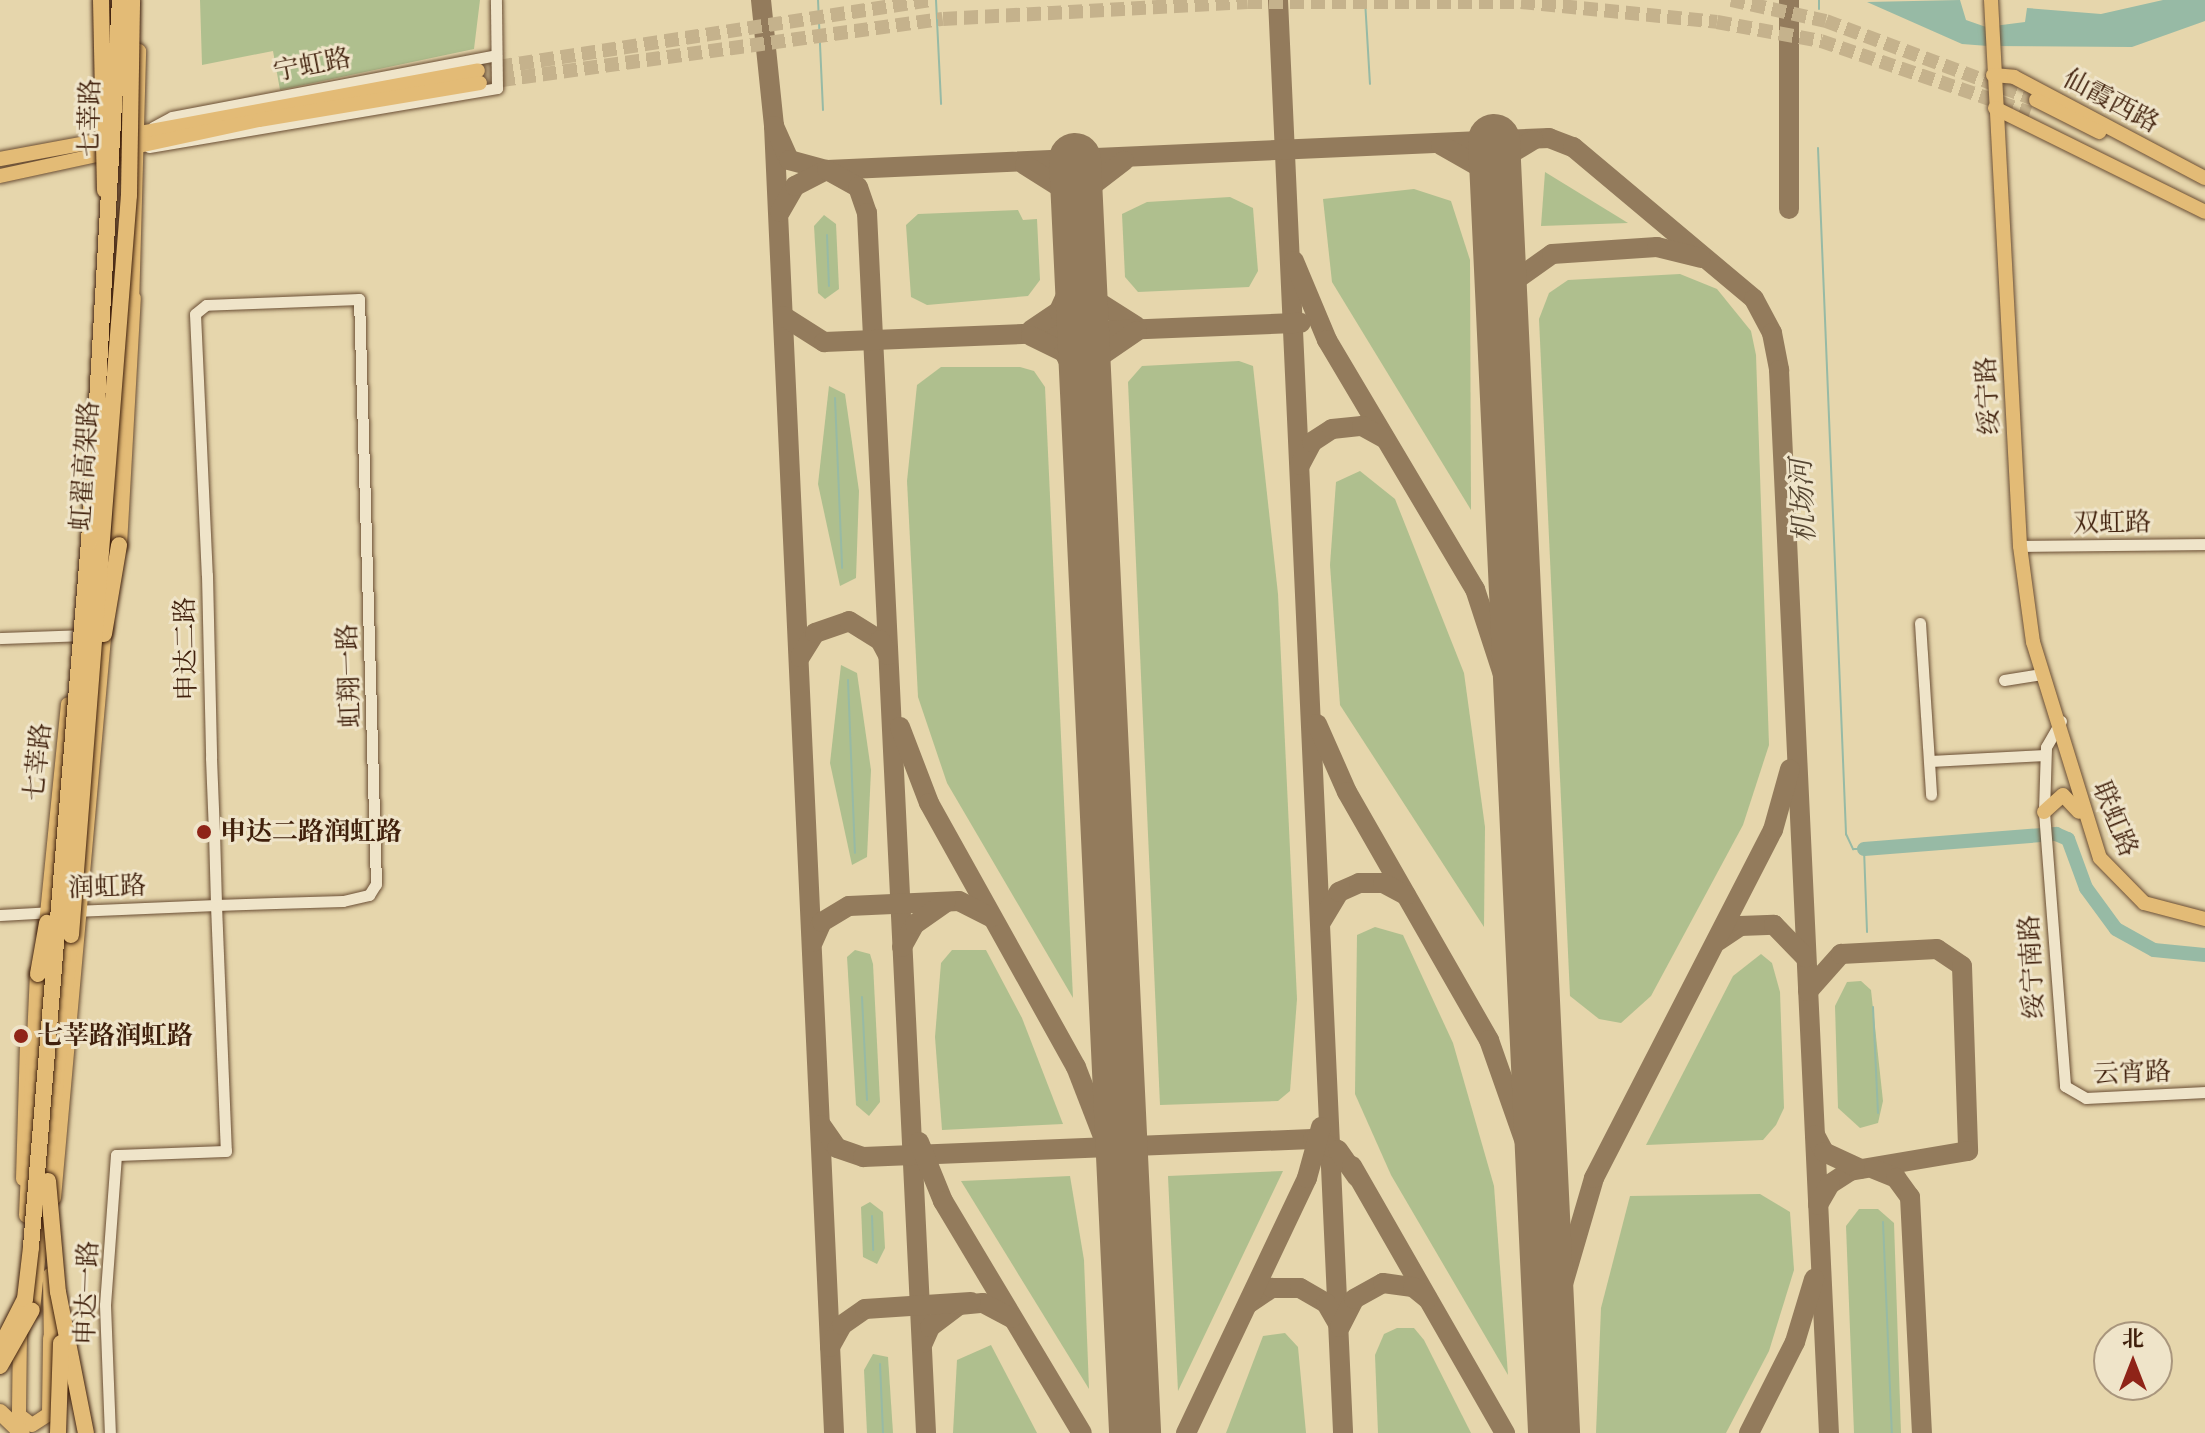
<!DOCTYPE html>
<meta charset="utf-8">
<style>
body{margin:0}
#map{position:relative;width:2205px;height:1433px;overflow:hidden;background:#e6d6ac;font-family:"IM FELL French Canon","Noto Serif SC",serif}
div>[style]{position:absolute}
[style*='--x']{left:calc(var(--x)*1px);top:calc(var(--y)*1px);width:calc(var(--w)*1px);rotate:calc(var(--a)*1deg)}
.green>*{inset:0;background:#afbf8e}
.water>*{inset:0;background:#97baa5}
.stream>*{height:2px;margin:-1px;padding:0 1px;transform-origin:1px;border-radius:1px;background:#97baa5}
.river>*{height:14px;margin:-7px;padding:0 7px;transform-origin:7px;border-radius:7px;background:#97baa5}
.taxiway>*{height:20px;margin:-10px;padding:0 10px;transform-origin:10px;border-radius:10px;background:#937b5c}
.runway>*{height:52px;margin:-26px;padding:0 26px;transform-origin:26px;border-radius:26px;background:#937b5c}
.major-tunnel>*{height:14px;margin-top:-7px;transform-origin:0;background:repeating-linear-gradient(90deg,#c5b28c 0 14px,transparent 0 21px)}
.roads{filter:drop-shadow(0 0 2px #6a4e34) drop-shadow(0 0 2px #6a4e34)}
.minor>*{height:11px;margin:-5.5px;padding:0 5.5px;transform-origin:5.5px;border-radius:5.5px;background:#efe4c9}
.major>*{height:14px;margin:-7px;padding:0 7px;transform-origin:7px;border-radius:7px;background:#e3bb76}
.highway>*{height:16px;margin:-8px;padding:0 8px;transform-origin:8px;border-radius:8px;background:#e3bb76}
.bridges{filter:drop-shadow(0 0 2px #40200c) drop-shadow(0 0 2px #40200c)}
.highway-bridge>*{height:16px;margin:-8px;padding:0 8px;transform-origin:8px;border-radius:8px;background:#e3bb76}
.dots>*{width:22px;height:22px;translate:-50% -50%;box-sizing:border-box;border:4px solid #efe4c9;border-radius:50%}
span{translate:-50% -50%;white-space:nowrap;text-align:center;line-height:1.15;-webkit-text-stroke:6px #efe4c9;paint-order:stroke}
.street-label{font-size:26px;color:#40200c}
.poi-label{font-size:26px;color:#40200c;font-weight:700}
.left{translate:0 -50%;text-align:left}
.water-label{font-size:28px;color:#564632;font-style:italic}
.north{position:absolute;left:2093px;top:1321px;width:80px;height:80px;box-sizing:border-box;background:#efe4c9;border:2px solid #a9967d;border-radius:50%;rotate:0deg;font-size:22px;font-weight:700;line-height:32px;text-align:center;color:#40200c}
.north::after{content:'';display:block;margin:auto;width:28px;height:36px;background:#8f2418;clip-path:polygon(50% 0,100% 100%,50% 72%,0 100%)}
</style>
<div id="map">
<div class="green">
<i style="clip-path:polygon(200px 0,480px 0,474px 49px,280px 90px,273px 51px,202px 65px)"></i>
<i style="clip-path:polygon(1545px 172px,1628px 223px,1541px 226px)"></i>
<i style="clip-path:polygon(1414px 189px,1451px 201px,1470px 260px,1471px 510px,1332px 282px,1323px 199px)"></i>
<i style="clip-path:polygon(1230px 197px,1253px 208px,1258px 271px,1249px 287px,1138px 292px,1125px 277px,1122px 214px,1147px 202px)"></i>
<i style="clip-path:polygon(1018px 210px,1023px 220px,1037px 219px,1040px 280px,1028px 296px,927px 305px,911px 297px,906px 225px,918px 214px)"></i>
<i style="clip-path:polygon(824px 215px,836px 224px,839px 289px,825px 299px,818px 293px,814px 226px)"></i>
<i style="clip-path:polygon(1680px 274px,1717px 289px,1751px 331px,1756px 355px,1769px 745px,1743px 825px,1651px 996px,1621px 1023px,1599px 1019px,1570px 996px,1539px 319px,1549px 293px,1568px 280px)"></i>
<i style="clip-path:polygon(1239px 361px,1253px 366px,1278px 594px,1297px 999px,1290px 1091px,1278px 1101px,1160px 1105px,1128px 382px,1142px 366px)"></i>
<i style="clip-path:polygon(941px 367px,1020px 367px,1034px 371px,1045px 387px,1073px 998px,947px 783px,918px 697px,907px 481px,917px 385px)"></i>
<i style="clip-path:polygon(829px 386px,845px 394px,859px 491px,856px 578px,840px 586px,818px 484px)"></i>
<i style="clip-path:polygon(1360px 471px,1395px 499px,1464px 673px,1485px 827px,1484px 927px,1340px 705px,1330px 565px,1336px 482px)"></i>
<i style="clip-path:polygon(841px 665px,857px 673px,871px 770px,867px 857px,852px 865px,830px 763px)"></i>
<i style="clip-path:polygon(1375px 927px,1403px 935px,1453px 1043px,1494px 1186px,1508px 1375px,1391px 1175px,1355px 1094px,1357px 935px)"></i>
<i style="clip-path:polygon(855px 950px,870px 954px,873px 964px,880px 1102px,869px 1116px,856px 1105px,847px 957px)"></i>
<i style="clip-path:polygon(952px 950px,986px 950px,1022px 1018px,1063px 1124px,942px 1130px,935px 1037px,941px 963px)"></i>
<i style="clip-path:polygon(1761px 954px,1772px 963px,1780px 992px,1784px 1108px,1776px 1125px,1763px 1140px,1646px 1145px,1733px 976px)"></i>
<i style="clip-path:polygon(1861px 981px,1871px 990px,1883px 1101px,1878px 1123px,1860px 1128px,1838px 1108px,1835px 1006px,1847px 982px)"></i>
<i style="clip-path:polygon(1283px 1171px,1178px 1391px,1168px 1176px)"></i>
<i style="clip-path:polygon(1070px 1176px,1084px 1260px,1089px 1389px,961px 1181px)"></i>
<i style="clip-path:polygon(1760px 1194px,1790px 1212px,1794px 1270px,1769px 1351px,1726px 1433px,1596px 1433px,1601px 1308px,1630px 1196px)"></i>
<i style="clip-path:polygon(870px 1202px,883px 1212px,885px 1248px,877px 1264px,863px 1257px,861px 1207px)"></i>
<i style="clip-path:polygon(1859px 1209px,1878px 1209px,1894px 1223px,1901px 1433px,1854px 1433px,1846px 1226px)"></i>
<i style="clip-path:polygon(1397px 1328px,1414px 1328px,1424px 1340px,1471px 1433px,1378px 1433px,1375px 1355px,1384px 1334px)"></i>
<i style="clip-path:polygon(1285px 1333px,1298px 1347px,1306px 1433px,1226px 1433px,1263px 1336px)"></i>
<i style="clip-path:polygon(991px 1345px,1037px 1433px,953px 1433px,957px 1360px)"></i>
<i style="clip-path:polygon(873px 1354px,888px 1357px,893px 1433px,867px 1433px,864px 1370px)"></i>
</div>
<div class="water">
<i style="clip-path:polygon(1960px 0,1966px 20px,1986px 27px,2025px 22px,2027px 8px,2101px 14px,2163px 0,2205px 0,2205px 21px,2132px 47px,1988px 46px,1962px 44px,1867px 2px)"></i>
</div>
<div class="stream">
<i style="--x:818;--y:0;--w:110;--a:87.4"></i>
<i style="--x:936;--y:0;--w:104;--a:87.2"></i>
<i style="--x:1365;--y:0;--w:84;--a:86.6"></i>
<i style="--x:1819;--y:9;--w:9;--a:-90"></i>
<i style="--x:1818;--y:148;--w:687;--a:87.66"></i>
<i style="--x:1846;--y:834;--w:17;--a:65"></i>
<i style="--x:1853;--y:849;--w:11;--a:0"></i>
<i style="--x:1864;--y:849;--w:83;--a:87.9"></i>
<i style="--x:827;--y:235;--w:51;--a:87.8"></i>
<i style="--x:835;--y:398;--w:170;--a:87.6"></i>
<i style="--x:848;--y:680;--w:173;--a:87.7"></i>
<i style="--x:862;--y:997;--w:103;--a:87.2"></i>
<i style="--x:1873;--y:1007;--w:106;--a:87.3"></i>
<i style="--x:872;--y:1216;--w:34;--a:88"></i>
<i style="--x:1883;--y:1222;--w:211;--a:87.6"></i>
<i style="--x:880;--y:1364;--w:69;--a:87.5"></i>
</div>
<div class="river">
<i style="--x:1864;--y:849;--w:193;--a:-4.5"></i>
<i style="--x:2056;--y:834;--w:13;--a:23"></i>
<i style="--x:2068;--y:839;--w:52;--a:69.8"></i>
<i style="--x:2086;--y:888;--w:51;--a:53.8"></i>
<i style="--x:2116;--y:929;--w:43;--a:28.9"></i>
<i style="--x:2154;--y:950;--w:51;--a:5.6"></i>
</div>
<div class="taxiway">
<i style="--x:761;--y:0;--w:127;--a:84.1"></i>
<i style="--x:774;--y:126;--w:1308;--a:87.37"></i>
<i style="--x:1278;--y:0;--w:1434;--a:87.4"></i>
<i style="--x:774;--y:126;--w:37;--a:66"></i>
<i style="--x:789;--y:160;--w:39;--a:15"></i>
<i style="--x:827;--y:170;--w:723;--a:-2.54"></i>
<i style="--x:1549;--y:138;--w:26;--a:21"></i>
<i style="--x:1573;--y:147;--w:236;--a:40"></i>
<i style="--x:1754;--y:299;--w:38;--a:62"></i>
<i style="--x:1772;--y:333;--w:38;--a:79"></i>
<i style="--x:1779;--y:370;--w:1064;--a:87.31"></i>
<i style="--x:1441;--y:145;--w:43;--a:29.6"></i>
<i style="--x:1478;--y:166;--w:39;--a:63"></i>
<i style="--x:1025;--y:165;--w:45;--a:32.3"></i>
<i style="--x:1063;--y:189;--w:38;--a:67"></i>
<i style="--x:1496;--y:182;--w:27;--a:-70"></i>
<i style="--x:1505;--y:157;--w:33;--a:-31"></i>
<i style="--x:1789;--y:209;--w:209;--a:-90"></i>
<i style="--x:780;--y:212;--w:30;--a:-60"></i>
<i style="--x:795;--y:186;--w:36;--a:-27"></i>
<i style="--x:827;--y:170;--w:35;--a:29"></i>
<i style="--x:858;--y:187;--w:28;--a:71"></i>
<i style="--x:867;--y:213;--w:1221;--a:87.23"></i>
<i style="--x:1078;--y:224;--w:39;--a:-72"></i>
<i style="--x:1090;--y:187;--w:43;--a:-37.4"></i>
<i style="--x:1294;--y:261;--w:86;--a:67.3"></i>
<i style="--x:1327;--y:340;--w:290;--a:59.3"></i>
<i style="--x:1475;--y:589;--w:113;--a:71.9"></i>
<i style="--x:1510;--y:696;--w:91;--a:81.2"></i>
<i style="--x:1080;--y:263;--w:40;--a:68"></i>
<i style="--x:1095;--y:300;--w:49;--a:32.4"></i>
<i style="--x:783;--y:316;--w:49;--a:32.4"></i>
<i style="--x:824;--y:342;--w:477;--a:-2.3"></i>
<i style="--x:1502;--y:317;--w:41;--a:-68.5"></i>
<i style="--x:1517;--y:279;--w:43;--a:-35.5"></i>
<i style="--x:1552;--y:254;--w:105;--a:-3.8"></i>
<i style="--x:1657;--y:247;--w:45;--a:14"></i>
<i style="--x:1031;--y:330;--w:34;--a:-34"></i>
<i style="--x:1059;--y:311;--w:48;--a:-65.6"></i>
<i style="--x:1031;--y:336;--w:37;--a:26"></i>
<i style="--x:1064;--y:352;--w:47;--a:63.4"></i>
<i style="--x:1086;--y:402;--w:47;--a:-73.9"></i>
<i style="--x:1099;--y:357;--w:46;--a:-34.4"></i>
<i style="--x:1300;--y:465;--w:26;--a:-62"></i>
<i style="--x:1312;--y:442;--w:24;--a:-33"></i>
<i style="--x:1332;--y:429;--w:30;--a:-6"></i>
<i style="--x:1362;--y:426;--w:26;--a:29"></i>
<i style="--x:800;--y:657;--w:28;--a:-58"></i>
<i style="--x:815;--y:633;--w:36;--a:-19"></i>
<i style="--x:849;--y:621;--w:36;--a:32"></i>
<i style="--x:880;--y:640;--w:17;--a:62"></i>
<i style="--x:1317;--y:724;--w:74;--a:66.2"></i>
<i style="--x:1347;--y:792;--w:286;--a:60.2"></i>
<i style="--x:1489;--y:1040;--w:108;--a:70.6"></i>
<i style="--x:1525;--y:1142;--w:123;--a:80.2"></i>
<i style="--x:900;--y:727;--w:81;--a:69.1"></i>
<i style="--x:929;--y:803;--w:302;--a:60.9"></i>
<i style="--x:1076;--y:1067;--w:86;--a:68.8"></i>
<i style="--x:1107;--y:1147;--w:130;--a:80.7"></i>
<i style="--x:1321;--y:922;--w:35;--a:-59"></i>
<i style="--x:1339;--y:892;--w:22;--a:-24"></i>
<i style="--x:1359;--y:883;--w:24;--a:0"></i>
<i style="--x:1383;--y:883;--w:26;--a:28"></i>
<i style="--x:1718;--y:941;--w:27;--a:-34"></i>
<i style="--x:1740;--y:926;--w:34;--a:-2"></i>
<i style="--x:1774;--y:925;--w:45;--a:45.9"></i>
<i style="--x:813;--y:942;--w:22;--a:-66"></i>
<i style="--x:822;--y:922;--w:31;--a:-31"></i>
<i style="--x:849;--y:906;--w:110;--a:-2.6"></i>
<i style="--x:959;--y:901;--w:36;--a:27"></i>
<i style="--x:902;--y:947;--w:26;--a:-61"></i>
<i style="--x:915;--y:924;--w:37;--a:-35"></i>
<i style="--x:1808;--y:991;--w:50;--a:-48.3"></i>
<i style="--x:1841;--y:954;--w:96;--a:-3"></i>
<i style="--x:1937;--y:949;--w:30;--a:34"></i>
<i style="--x:1962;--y:966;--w:185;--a:88.1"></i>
<i style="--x:1968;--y:1151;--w:120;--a:170.4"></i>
<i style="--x:1850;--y:1171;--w:24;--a:147"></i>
<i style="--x:1830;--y:1184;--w:24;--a:120"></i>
<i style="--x:821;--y:1125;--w:28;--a:55"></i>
<i style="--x:837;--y:1148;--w:28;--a:19"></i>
<i style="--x:863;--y:1157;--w:450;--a:-2.3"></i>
<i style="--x:1313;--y:1139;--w:27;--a:24"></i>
<i style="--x:1338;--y:1150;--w:33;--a:55"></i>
<i style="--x:1815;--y:1135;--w:19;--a:62"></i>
<i style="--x:1824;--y:1152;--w:40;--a:25"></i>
<i style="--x:919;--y:1142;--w:64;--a:67.9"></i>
<i style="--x:943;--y:1201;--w:270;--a:59.1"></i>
<i style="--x:1352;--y:1166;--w:308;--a:60.2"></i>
<i style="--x:1874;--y:1169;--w:24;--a:22"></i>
<i style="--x:1896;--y:1178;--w:24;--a:54"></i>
<i style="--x:1910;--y:1197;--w:236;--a:87.1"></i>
<i style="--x:1248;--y:1304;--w:29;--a:-34"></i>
<i style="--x:1272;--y:1288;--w:28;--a:0"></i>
<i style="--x:1300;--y:1288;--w:30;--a:30"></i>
<i style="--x:1326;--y:1303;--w:24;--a:60"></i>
<i style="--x:1340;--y:1327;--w:31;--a:-63"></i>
<i style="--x:1354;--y:1299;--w:33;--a:-29"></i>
<i style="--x:1383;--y:1283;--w:30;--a:8"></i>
<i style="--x:1413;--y:1287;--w:19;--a:39"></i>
<i style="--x:923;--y:1343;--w:17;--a:-66"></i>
<i style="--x:930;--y:1327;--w:36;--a:-37"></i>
<i style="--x:959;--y:1305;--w:24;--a:-5"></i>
<i style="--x:983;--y:1303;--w:32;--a:28"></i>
<i style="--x:830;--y:1347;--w:25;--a:-61"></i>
<i style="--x:842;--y:1325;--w:28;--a:-35"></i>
<i style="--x:865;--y:1309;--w:106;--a:-3.8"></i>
<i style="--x:1553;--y:1418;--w:127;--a:-86.4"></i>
<i style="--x:1561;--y:1291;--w:118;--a:-73.7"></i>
<i style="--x:1594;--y:1178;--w:391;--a:-62.8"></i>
<i style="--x:1773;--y:830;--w:63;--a:-74.4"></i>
<i style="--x:1186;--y:1433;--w:282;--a:-64.6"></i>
<i style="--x:1307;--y:1178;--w:53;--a:-74.6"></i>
<i style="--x:1749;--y:1433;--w:102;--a:-63.2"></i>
<i style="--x:1795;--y:1342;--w:66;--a:-73.2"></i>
</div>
<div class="runway">
<i style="--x:1494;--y:140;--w:1294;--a:87.34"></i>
<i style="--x:1075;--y:159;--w:1275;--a:87.3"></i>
</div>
<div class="major-tunnel">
<i style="--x:1731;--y:0;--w:97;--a:12.5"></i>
<i style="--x:1826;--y:21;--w:224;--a:20.6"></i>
<i style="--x:478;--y:70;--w:456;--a:-8.8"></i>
<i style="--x:480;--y:83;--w:467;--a:-7.9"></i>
<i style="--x:943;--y:19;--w:305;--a:-3.2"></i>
<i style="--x:1248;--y:2;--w:273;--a:0"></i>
<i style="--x:1521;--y:2;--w:197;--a:5.8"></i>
<i style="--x:1717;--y:22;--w:106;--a:10.4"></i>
<i style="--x:1821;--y:41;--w:221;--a:19"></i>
</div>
<div class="roads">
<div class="minor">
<i style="--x:153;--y:127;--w:21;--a:-28"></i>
<i style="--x:172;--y:117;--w:330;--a:-10.8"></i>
<i style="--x:149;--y:147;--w:353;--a:-9.6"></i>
<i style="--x:497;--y:88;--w:88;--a:-90.7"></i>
<i style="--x:2020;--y:546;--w:185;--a:-0.6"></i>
<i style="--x:1920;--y:623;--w:172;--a:86.3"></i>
<i style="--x:0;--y:638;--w:88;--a:-2"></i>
<i style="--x:2004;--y:680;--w:38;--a:-9"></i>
<i style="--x:2061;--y:721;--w:30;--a:120"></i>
<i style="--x:2046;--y:747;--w:65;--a:91.8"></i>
<i style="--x:2044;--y:812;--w:275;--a:85.6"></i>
<i style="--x:2065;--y:1086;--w:24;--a:30"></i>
<i style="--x:2086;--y:1098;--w:119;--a:-2.9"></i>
<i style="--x:1930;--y:761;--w:115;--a:-3"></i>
<i style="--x:74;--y:911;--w:142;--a:-2.4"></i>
<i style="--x:216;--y:905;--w:59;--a:-1.9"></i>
<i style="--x:275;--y:903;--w:68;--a:-1.7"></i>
<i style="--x:343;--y:901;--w:27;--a:-13"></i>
<i style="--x:369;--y:895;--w:13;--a:-58"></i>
<i style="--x:376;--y:884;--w:585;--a:-91.66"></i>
<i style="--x:359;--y:299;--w:153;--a:177.8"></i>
<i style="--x:206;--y:305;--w:14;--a:141"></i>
<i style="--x:195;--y:314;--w:261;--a:87.4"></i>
<i style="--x:207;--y:575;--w:183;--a:88.7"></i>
<i style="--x:211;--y:758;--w:74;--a:87.7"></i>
<i style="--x:214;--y:832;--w:73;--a:88.4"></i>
<i style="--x:216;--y:905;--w:246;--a:87.7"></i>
<i style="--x:226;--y:1151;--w:110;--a:177.9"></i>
<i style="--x:116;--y:1155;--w:150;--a:94.2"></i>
<i style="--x:105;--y:1305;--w:128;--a:87.8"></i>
<i style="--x:0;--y:915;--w:53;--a:-3.2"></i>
</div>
<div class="major">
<i style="--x:1991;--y:0;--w:547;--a:86.96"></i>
<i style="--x:2020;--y:546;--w:97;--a:82.3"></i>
<i style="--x:2033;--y:642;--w:226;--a:72.8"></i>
<i style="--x:2100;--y:858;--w:63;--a:45.6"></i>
<i style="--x:2144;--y:903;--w:63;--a:14.7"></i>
<i style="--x:1993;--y:75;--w:21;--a:5"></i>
<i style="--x:2014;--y:77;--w:216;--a:27.9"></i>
<i style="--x:2036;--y:100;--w:71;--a:26.9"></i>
<i style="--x:1995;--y:108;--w:234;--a:26.3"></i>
<i style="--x:0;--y:159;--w:486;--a:-10.5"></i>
<i style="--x:0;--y:176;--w:265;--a:-12.2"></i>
<i style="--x:259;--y:120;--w:224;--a:-9.5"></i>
<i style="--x:132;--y:306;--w:255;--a:-88.4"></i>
<i style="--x:2044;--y:812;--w:25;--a:-42"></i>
<i style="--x:2063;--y:795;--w:23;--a:47"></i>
<i style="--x:45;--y:934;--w:231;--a:-84.3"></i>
<i style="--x:23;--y:1179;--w:135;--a:-88.3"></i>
<i style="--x:54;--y:1198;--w:574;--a:-84.9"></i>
<i style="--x:50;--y:1275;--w:71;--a:89.2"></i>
<i style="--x:20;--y:1330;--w:85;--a:90.7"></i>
<i style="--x:19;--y:1415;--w:16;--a:38"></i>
<i style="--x:32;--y:1425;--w:20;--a:-33"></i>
<i style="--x:49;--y:1414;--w:76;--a:-89.2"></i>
</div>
<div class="highway">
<i style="--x:119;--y:545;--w:247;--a:-86.8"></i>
<i style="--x:27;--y:1215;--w:241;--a:-87.4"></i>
<i style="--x:32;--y:1310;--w:377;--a:-84.1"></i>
<i style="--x:0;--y:1412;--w:30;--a:44"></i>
</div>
</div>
<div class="bridges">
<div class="highway-bridge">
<i style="--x:101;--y:0;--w:190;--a:88.8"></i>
<i style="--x:104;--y:634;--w:90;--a:-80.4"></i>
<i style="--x:71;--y:935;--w:742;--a:-85.52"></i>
<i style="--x:129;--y:195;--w:195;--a:-89.1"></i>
<i style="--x:38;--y:974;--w:52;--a:-80"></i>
<i style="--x:48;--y:1181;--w:111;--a:84.9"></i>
<i style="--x:58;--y:1292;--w:144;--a:78.8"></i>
<i style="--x:0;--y:1348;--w:55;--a:-63"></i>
<i style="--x:25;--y:1299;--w:52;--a:-83.4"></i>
<i style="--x:31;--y:1247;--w:707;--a:-85.3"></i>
<i style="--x:89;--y:542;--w:543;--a:-86.73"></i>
<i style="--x:0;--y:1366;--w:64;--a:-60.3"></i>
<i style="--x:58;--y:1433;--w:90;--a:-88.1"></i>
</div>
</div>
<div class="dots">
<i style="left:204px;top:832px;background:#8f2418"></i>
<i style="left:21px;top:1036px;background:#8f2418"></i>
</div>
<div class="street-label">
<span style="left:312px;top:65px;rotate:-11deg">宁虹路</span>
<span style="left:2111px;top:101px;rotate:28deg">仙霞西路</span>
<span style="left:90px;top:118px;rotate:-89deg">七莘路</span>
<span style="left:1988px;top:396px;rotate:-93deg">绥宁路</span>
<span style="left:85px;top:466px;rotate:-86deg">虹翟高架路</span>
<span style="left:2112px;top:523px;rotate:-1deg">双虹路</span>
<span style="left:186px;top:649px;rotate:-91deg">申达二路</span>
<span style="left:349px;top:676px;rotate:-92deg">虹翔一路</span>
<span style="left:38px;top:762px;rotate:-84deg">七莘路</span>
<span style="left:2115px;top:819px;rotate:68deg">联虹路</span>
<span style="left:107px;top:887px;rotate:-2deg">润虹路</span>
<span style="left:2032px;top:967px;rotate:-93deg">绥宁南路</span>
<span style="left:2132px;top:1073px;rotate:-2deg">云宵路</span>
<span style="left:87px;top:1293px;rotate:-88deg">申达一路</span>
</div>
<div class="poi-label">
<span class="left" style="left:220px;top:832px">申达二路润虹路</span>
<span class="left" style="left:37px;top:1036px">七莘路润虹路</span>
</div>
<div class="water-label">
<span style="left:1803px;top:501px;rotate:-93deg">机场河</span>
</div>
<div class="north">北</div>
</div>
